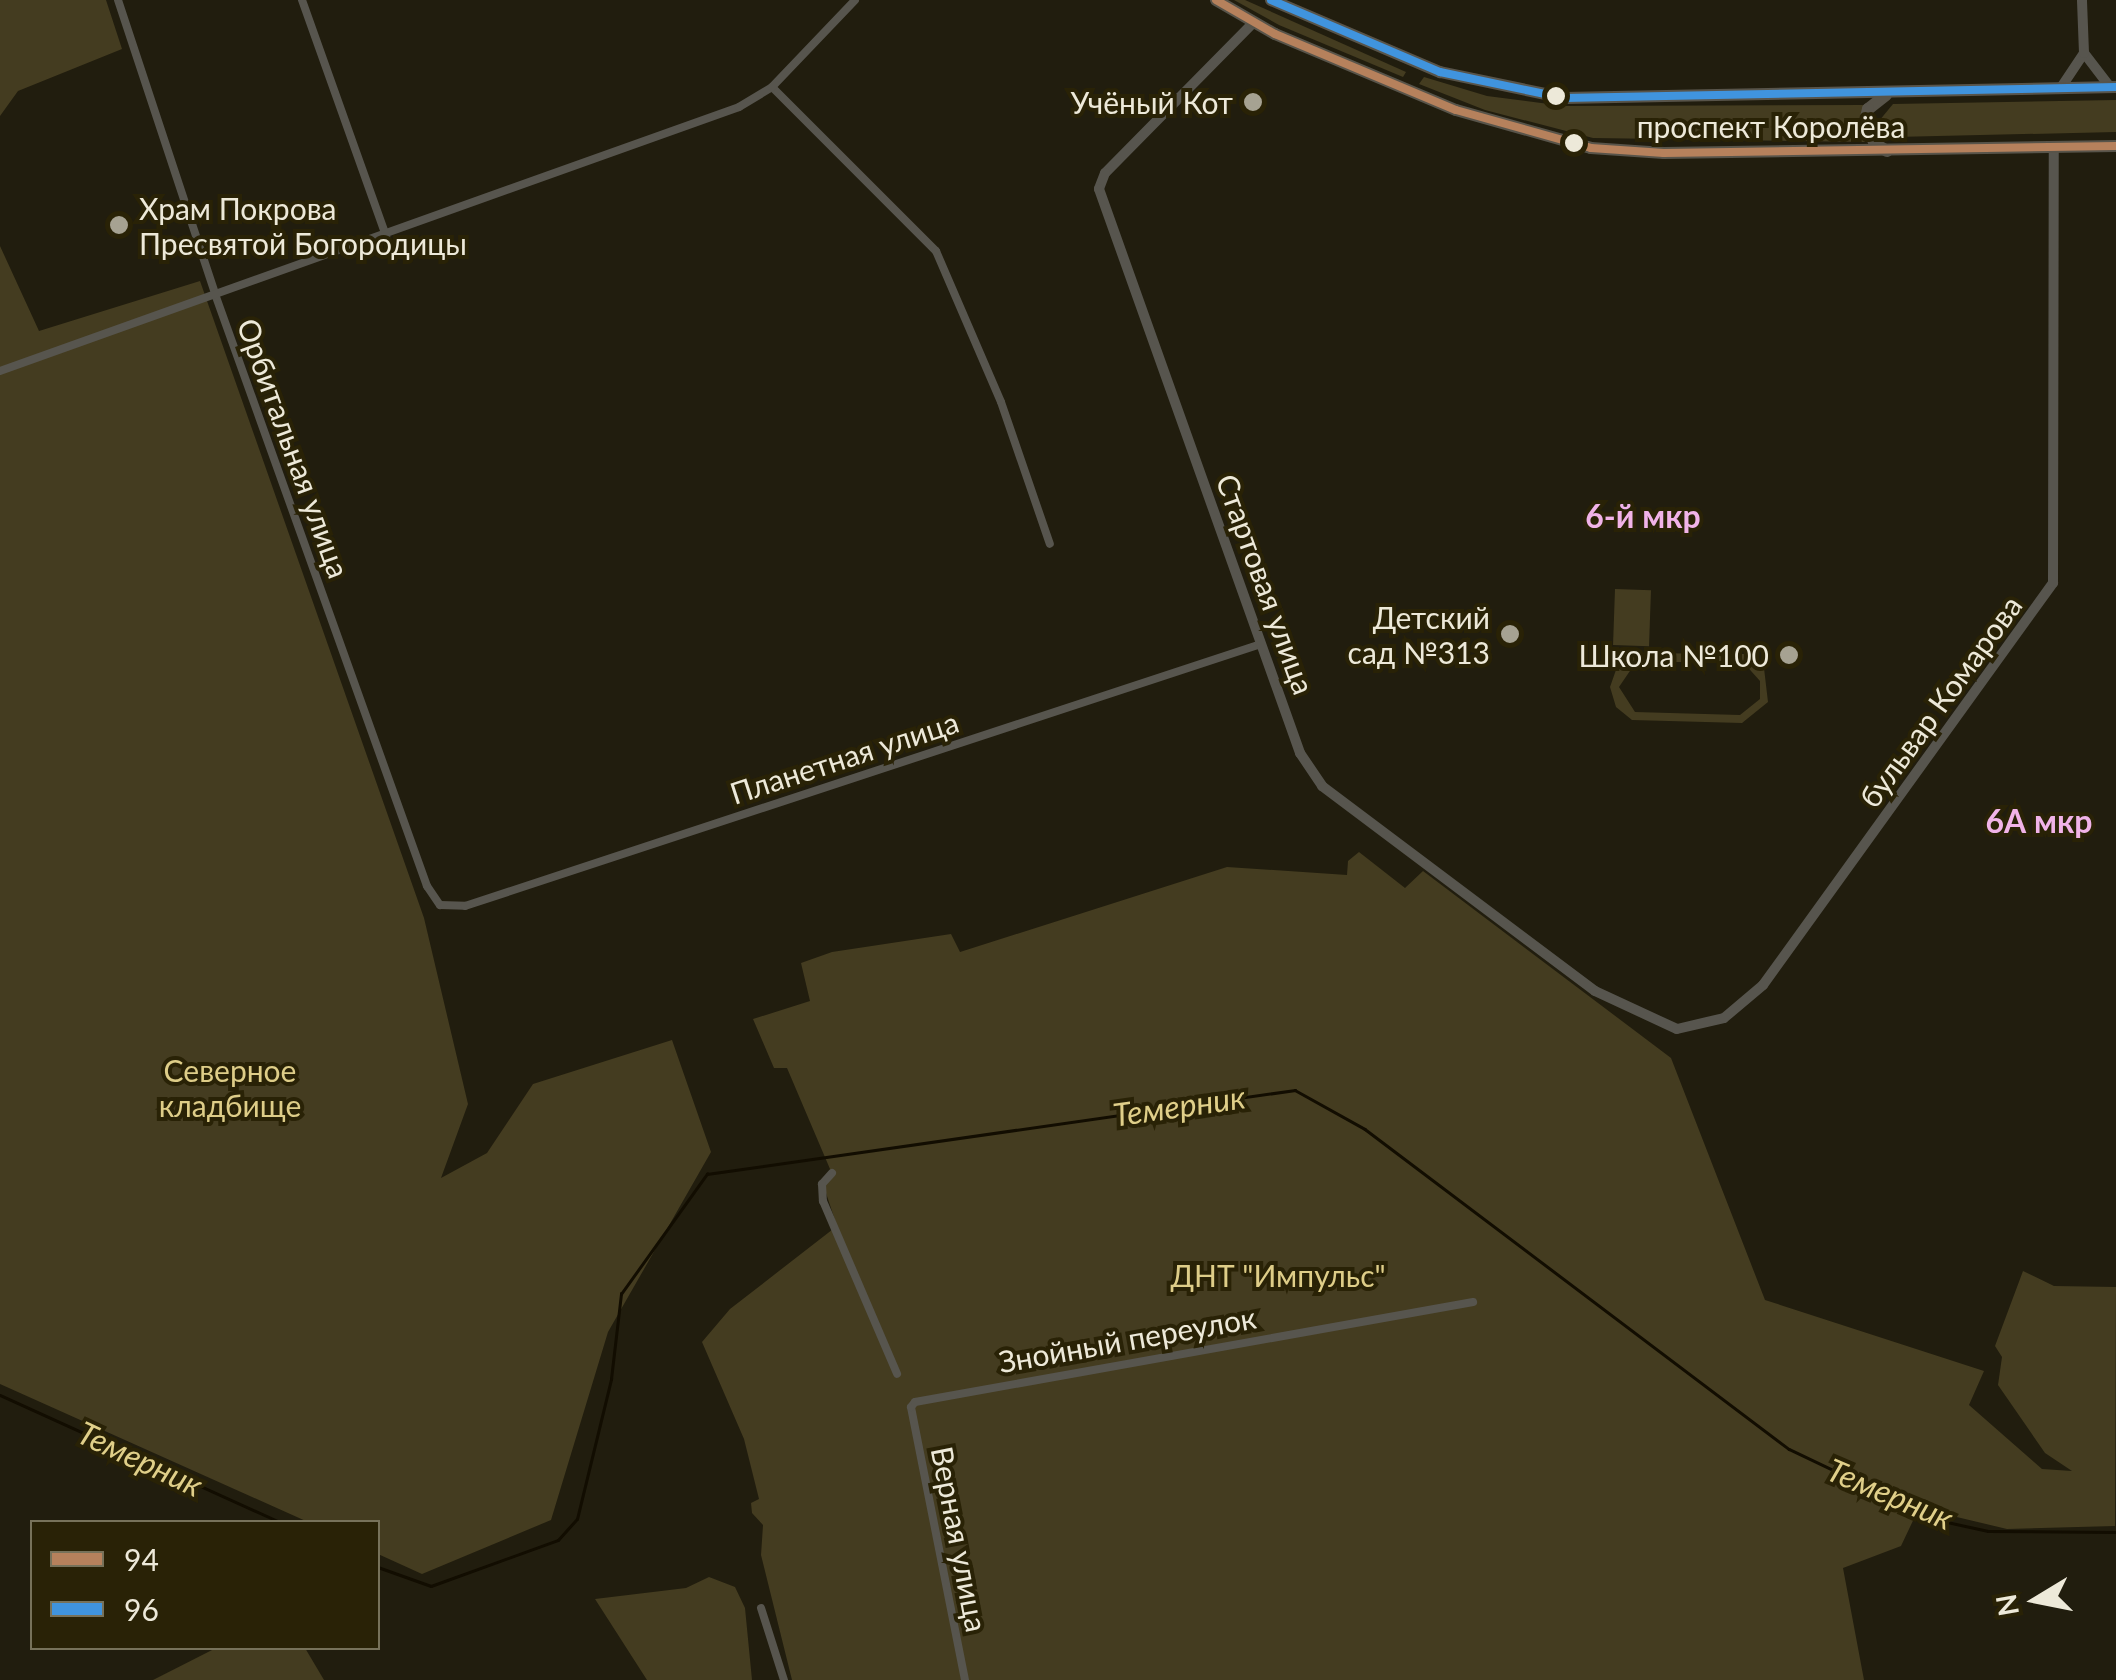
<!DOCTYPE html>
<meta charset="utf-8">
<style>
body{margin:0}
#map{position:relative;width:2116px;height:1680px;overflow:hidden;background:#211d0e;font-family:Lato,sans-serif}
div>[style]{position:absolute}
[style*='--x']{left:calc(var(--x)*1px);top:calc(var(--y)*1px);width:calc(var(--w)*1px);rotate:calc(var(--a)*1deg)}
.green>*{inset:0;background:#443c20;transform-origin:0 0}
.stream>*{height:2.5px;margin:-1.25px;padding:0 1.25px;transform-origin:1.25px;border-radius:1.25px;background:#120d01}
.minor>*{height:8px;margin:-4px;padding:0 4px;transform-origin:4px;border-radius:4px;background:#57554e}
.tertiary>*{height:10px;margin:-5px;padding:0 5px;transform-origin:5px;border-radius:5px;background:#57554e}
.primary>*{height:12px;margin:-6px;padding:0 6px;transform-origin:6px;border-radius:6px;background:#58544a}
.bus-1>*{height:8px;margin:-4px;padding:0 4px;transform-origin:4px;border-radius:4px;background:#b6815c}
.bus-2>*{height:8px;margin:-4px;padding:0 4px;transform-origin:4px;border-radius:4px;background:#4094de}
.dots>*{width:28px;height:28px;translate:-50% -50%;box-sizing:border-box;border:5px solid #292206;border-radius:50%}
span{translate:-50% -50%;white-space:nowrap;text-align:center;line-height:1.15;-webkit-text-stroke:8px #292206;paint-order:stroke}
.poi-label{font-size:30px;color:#ede9d9}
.right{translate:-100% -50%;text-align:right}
.left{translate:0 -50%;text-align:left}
.street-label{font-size:30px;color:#ede9d9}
.park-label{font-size:30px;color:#decd88}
.neighbourhood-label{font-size:32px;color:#f1b3e8;font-weight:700}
.water-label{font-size:32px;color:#e0cf89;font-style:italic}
.legend{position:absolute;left:30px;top:1520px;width:350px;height:130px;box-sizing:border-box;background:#292206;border:2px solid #77725a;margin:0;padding:12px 18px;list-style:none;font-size:30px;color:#ede9d9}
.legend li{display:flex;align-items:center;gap:20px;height:50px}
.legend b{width:50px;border:2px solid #77725a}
.north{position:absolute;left:1986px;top:1550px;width:100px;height:100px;-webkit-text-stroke:8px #292206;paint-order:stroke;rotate:260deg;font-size:28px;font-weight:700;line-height:40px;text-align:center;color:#ede9d9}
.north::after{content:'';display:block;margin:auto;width:35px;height:45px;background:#ede9d9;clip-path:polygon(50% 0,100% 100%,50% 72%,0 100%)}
</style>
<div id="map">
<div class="green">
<i style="clip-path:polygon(0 0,106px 0,122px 49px,18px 91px,0 116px)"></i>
<i style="clip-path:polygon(1234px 0,1245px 0,1406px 72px,1403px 77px,1279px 25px)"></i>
<i style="clip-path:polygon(1424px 77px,1487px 96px,1564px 106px,1865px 105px,1859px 119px,1865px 142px,1593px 138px,1485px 110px,1419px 84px)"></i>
<i style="clip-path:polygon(2116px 100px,2116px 132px,1895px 137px,1879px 121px,1893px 104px)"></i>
<i style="clip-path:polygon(0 246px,39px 331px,200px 281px,424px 918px,468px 1104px,441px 1178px,487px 1153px,533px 1084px,672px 1040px,711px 1152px,608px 1332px,551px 1520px,422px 1574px,378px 1554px,378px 1522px,308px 1522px,0 1384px)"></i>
<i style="left:1615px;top:589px;width:36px;height:56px;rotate:2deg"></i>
<i style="clip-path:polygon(evenodd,1633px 653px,1745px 654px,1764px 668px,1768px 702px,1742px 723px,1632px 720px,1616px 707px,1610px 687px,1617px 667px,1633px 653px,1636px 662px,1743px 662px,1760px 681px,1760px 699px,1740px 715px,1635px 712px,1619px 687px,1636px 662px)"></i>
<i style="clip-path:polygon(1359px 852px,1405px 888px,1423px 871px,1671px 1058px,1765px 1300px,1984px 1371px,1969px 1405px,2042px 1469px,2072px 1471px,2045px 1453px,1998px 1385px,2002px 1357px,1995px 1346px,2023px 1271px,2054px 1286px,2116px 1287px,2115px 1526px,2007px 1529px,1919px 1508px,1901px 1546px,1843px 1568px,1864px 1680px,792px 1680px,761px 1555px,763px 1525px,752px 1513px,751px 1503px,759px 1499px,744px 1439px,702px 1342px,730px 1309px,837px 1226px,823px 1184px,830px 1169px,787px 1068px,774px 1068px,753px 1019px,810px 1001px,801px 963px,832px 952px,951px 934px,960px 952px,1227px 867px,1347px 875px,1348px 861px)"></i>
<i style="clip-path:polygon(709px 1577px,735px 1587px,745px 1608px,752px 1680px,647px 1680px,595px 1599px,686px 1588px)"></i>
<i style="clip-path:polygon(216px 1648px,305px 1648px,324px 1680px,153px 1680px)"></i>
</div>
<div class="stream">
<i style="--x:0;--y:1395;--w:307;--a:24.4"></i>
<i style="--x:378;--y:1567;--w:56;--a:19.7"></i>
<i style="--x:431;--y:1586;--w:135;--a:-19.9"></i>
<i style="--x:558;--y:1540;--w:28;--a:-48"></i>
<i style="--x:577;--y:1519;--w:144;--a:-76.3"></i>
<i style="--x:611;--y:1379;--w:86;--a:-83.3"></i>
<i style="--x:621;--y:1294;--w:148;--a:-54.4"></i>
<i style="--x:707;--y:1174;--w:594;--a:-8.13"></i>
<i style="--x:1295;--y:1090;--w:80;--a:29.1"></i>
<i style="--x:1365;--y:1129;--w:531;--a:37.04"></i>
<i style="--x:1789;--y:1449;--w:165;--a:25.5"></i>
<i style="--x:1938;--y:1520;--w:51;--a:12.4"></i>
<i style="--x:1988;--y:1531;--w:128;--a:0.4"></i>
</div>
<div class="minor">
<i style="--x:118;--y:0;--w:310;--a:71.7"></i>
<i style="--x:215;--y:294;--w:629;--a:70.3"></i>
<i style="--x:427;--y:886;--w:23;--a:56"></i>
<i style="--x:440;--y:905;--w:25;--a:2"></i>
<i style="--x:465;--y:906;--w:838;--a:-18.22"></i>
<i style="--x:302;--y:0;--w:251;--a:70.4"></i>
<i style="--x:772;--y:87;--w:232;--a:45"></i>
<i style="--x:936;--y:251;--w:164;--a:66.7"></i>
<i style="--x:1001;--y:402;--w:150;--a:71"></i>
<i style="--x:0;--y:371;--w:785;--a:-19.66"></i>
<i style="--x:739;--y:107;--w:39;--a:-31"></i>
<i style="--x:772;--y:87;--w:120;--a:-46.3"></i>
<i style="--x:832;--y:1173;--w:15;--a:132"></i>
<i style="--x:822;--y:1184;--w:17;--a:87"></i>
<i style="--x:823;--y:1201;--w:188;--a:66.8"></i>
<i style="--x:761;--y:1608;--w:76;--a:72.3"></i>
<i style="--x:965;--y:1680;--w:278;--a:-101.2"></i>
<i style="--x:911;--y:1407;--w:6;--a:-51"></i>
<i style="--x:915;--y:1402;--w:567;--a:-10.16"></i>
</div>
<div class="tertiary">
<i style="--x:1254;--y:22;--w:212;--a:134.6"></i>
<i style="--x:1105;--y:173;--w:17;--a:111"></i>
<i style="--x:1099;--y:189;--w:599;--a:70.38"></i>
<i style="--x:1300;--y:753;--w:40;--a:56"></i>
<i style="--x:1322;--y:786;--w:341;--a:36.9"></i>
<i style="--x:1595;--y:991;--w:90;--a:24.9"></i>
<i style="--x:1677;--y:1029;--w:48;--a:-13.2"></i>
<i style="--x:1724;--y:1018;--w:51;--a:-40.2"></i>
<i style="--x:1763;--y:985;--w:496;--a:-54.2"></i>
<i style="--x:2053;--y:583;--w:435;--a:-89.9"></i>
<i style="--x:2084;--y:53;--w:43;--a:52.6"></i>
<i style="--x:2060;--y:89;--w:43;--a:-56.3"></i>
<i style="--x:2084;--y:53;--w:53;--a:-92.2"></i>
</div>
<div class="primary">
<i style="--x:1216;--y:0;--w:68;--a:30"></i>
<i style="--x:1275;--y:34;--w:196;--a:22.8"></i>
<i style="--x:1456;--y:110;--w:140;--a:15.7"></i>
<i style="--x:1591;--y:148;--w:73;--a:3.9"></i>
<i style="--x:1664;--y:153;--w:452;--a:-0.9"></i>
<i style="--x:1271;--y:0;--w:184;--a:23.1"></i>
<i style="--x:1440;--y:72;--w:127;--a:11.8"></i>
<i style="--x:1564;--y:98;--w:552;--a:-1.14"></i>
<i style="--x:1886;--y:95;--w:23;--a:142"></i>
<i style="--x:1868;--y:109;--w:12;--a:104"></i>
<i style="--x:1865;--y:121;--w:25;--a:67"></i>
<i style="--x:1875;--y:144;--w:14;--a:30"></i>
</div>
<div class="bus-1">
<i style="--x:1216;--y:0;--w:68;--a:30"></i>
<i style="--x:1275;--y:34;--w:196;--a:22.8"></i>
<i style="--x:1456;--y:110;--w:140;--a:15.7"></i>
<i style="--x:1591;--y:148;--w:73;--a:3.9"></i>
<i style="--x:1664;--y:153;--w:452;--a:-0.9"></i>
</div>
<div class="bus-2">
<i style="--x:1271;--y:0;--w:184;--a:23.1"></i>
<i style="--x:1440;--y:72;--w:127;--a:11.8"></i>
<i style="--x:1564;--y:98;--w:552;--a:-1.14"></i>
</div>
<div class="dots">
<i style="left:1556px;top:96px;background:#ede9d9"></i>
<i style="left:1253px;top:102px;background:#a6a292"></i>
<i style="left:1574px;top:143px;background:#ede9d9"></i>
<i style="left:119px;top:225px;background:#a6a292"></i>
<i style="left:1510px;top:634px;background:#a6a292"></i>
<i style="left:1789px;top:655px;background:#a6a292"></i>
</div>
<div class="poi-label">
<span class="right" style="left:1233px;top:102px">Учёный Кот</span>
<span class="left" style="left:139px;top:225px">Храм Покрова<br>Пресвятой Богородицы</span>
<span class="right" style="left:1490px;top:634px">Детский<br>сад №313</span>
<span class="right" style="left:1769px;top:655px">Школа №100</span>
</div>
<div class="street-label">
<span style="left:1771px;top:126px">проспект Королёва</span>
<span style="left:294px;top:448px;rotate:70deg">Орбитальная улица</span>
<span style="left:1266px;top:584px;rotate:70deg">Стартовая улица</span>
<span style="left:1940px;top:701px;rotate:-54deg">бульвар Комарова</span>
<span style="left:844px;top:757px;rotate:-18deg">Планетная улица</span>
<span style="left:1127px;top:1339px;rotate:-10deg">Знойный переулок</span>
<span style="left:960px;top:1539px;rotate:79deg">Верная улица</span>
</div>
<div class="park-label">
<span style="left:230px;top:1087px">Северное<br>кладбище</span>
<span style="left:1278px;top:1275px">ДНТ "Импульс"</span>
</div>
<div class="neighbourhood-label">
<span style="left:1643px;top:516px">6-й мкр</span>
<span style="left:2039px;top:821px">6А мкр</span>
</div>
<div class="water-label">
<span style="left:1179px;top:1106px;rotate:-8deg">Темерник</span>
<span style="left:140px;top:1459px;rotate:25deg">Темерник</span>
<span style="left:1890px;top:1494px;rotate:23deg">Темерник</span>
</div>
<ul class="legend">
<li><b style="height:12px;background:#b6815c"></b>94</li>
<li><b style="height:12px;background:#4094de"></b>96</li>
</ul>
<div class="north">N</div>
</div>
